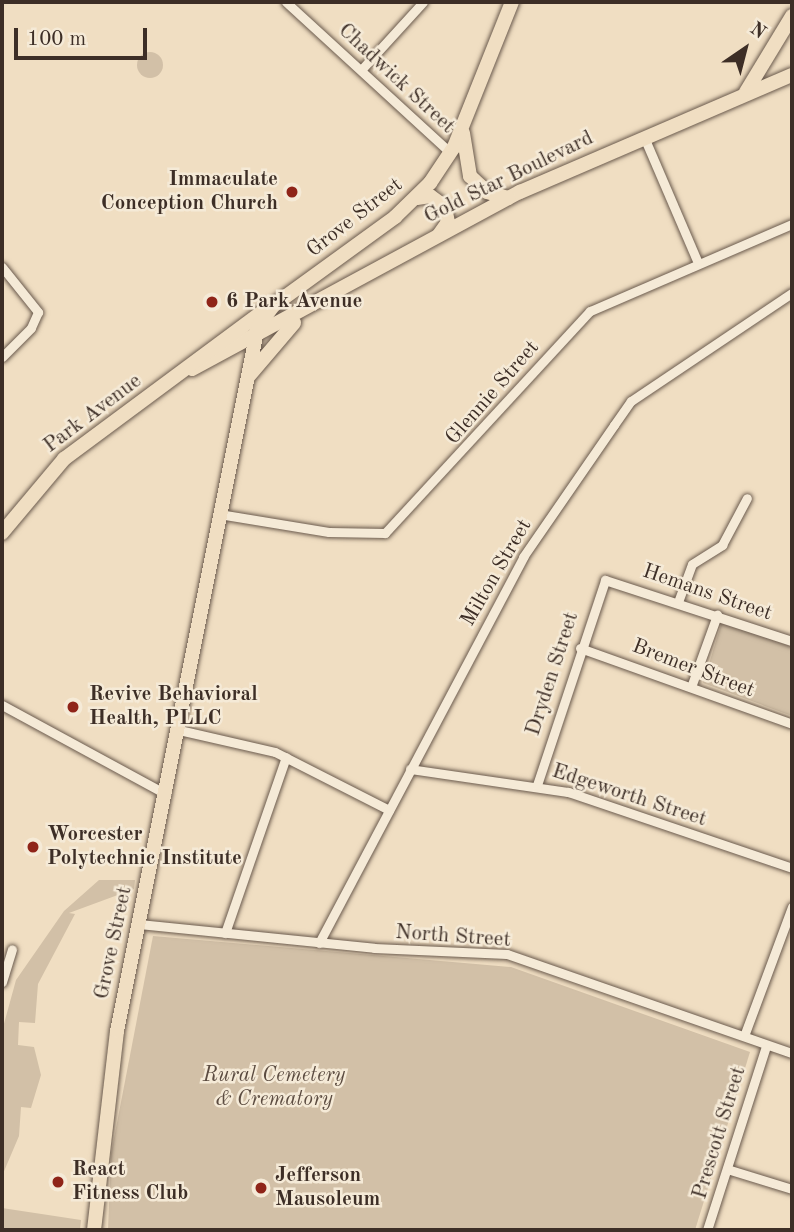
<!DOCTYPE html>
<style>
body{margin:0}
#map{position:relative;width:794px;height:1232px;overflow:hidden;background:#f0dec2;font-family:"Old Standard TT",serif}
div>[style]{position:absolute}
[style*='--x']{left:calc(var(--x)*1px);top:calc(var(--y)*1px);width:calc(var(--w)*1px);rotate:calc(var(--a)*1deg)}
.green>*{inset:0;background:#d2c0a7}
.round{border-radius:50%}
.roads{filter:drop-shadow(0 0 2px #6a5a4d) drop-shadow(0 0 2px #6a5a4d)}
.street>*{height:9px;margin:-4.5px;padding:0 4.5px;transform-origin:4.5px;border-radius:4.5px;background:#f5ead7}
.primary>*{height:14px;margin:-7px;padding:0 7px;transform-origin:7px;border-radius:7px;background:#f0dec2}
.dots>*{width:19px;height:19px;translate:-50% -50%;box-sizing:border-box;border:4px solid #f5ead7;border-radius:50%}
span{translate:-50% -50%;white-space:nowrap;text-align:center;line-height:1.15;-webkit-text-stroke:5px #f5ead7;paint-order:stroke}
.street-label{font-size:21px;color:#3d2e26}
.poi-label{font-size:21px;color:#3d2e26;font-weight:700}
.right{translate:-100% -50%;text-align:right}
.left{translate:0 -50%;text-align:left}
.park-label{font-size:21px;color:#5b4b40;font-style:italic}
.frame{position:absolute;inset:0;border:4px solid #3d2e26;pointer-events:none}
.north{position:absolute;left:710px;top:14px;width:70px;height:70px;-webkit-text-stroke:5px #f5ead7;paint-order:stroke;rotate:35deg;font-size:19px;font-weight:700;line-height:28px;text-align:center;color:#3d2e26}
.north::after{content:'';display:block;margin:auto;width:24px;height:32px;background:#3d2e26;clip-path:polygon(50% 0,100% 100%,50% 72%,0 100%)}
.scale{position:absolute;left:14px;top:28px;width:133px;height:32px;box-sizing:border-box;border:4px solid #3d2e26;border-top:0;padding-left:9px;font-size:21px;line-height:24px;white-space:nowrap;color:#3d2e26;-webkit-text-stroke:5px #f5ead7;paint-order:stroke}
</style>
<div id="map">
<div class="green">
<i class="round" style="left:137px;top:52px;width:26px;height:26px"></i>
<i style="clip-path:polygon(722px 622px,792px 647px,792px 716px,703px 683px)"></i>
<i style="clip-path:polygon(99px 880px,135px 880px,134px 889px,69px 913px,75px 914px,38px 984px,35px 1023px,19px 1022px,18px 1045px,34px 1047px,41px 1075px,31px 1108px,21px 1107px,19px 1136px,2px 1176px,2px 1031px,16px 980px,64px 911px)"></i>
<i style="clip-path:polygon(153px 936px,511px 967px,750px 1052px,695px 1230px,108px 1230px,111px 1154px)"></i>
<i style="clip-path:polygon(2px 1208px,81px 1220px,80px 1230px,2px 1230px)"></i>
</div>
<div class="roads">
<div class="street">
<i style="--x:286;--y:2;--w:224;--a:42.5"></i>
<i style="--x:361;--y:70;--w:92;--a:-47.6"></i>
<i style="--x:644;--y:137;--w:137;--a:66.8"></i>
<i style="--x:2;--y:267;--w:58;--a:51.3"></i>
<i style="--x:38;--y:312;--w:17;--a:114"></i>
<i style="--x:31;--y:328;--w:41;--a:135"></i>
<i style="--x:219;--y:514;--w:111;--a:9.3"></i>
<i style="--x:329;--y:532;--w:56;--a:1"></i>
<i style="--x:385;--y:533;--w:302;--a:-47.3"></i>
<i style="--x:590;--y:311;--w:220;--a:-23.3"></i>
<i style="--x:678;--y:602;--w:40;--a:-69.8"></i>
<i style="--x:692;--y:564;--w:36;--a:-32"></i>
<i style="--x:722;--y:545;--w:53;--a:-62"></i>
<i style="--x:580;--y:648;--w:225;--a:19.7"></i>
<i style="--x:691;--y:687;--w:77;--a:-70.1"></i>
<i style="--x:2;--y:705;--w:187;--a:28.5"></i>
<i style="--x:179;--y:730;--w:98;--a:12.9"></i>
<i style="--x:275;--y:752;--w:128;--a:27"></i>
<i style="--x:410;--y:769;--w:160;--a:8.3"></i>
<i style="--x:568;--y:792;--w:237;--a:18.7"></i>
<i style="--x:537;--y:785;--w:216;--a:-71.6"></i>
<i style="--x:605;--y:580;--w:197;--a:18.1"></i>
<i style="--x:139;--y:924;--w:236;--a:5.8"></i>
<i style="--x:374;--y:948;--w:133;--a:2.6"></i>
<i style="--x:507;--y:954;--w:302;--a:19.2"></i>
<i style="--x:225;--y:933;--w:186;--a:-70.9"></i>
<i style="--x:319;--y:943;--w:437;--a:-62.1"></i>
<i style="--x:523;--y:557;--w:160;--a:-55.4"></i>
<i style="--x:614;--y:425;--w:29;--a:-55"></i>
<i style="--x:631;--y:401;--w:194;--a:-33.9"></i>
<i style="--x:2;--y:982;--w:34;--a:-73"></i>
<i style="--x:744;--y:1036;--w:138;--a:-69.6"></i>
<i style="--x:727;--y:1169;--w:68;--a:17.1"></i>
<i style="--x:707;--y:1230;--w:193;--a:-72.2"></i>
</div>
<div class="primary">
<i style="--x:746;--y:92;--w:89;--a:-58.8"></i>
<i style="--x:463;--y:133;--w:44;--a:80.8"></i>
<i style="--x:470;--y:176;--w:23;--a:43"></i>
<i style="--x:487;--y:192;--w:22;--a:16"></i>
<i style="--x:417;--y:198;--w:13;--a:-9"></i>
<i style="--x:430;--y:196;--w:19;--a:36"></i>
<i style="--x:445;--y:207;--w:15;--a:79"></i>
<i style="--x:448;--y:222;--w:16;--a:125"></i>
<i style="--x:192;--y:369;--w:373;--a:-28.4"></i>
<i style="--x:520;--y:192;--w:296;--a:-23.3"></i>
<i style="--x:248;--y:377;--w:71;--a:-49.6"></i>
<i style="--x:2;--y:533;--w:97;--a:-50"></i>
<i style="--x:64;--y:459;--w:252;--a:-36.6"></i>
<i style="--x:94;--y:1230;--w:200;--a:-83.4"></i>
<i style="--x:117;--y:1031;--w:719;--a:-78.69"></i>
<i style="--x:258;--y:326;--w:26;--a:-53"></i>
<i style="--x:274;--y:305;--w:150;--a:-36"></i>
<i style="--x:395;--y:217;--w:49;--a:-44.2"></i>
<i style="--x:430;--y:183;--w:43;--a:-56.3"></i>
<i style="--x:454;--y:147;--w:156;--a:-68.2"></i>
</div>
</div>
<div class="dots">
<i style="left:292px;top:192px;background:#8f2418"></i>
<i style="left:212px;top:302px;background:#8f2418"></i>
<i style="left:73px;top:707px;background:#8f2418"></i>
<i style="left:33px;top:847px;background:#8f2418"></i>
<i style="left:58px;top:1182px;background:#8f2418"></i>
<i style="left:261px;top:1188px;background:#8f2418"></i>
</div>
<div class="street-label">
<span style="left:396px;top:79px;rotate:43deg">Chadwick Street</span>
<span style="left:509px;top:178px;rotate:-26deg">Gold Star Boulevard</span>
<span style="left:355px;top:218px;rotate:-38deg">Grove Street</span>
<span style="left:493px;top:393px;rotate:-49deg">Glennie Street</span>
<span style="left:93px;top:414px;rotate:-37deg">Park Avenue</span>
<span style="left:497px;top:573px;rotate:-60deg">Milton Street</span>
<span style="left:707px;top:593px;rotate:19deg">Hemans Street</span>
<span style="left:693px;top:669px;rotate:21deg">Bremer Street</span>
<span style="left:553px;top:674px;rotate:-72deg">Dryden Street</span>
<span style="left:629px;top:796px;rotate:18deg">Edgeworth Street</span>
<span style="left:453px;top:937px;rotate:4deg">North Street</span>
<span style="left:114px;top:943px;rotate:-78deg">Grove Street</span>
<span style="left:720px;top:1133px;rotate:-73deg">Prescott Street</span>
</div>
<div class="poi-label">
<span class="right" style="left:278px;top:192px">Immaculate<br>Conception Church</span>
<span class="left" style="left:226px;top:302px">6 Park Avenue</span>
<span class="left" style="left:89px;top:707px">Revive Behavioral<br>Health, PLLC</span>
<span class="left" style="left:47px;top:847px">Worcester<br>Polytechnic Institute</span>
<span class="left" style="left:72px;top:1182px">React<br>Fitness Club</span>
<span class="left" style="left:275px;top:1188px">Jefferson<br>Mausoleum</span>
</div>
<div class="park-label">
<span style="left:274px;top:1088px">Rural Cemetery<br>&amp; Crematory</span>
</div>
<div class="frame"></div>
<div class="north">N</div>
<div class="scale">100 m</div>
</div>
